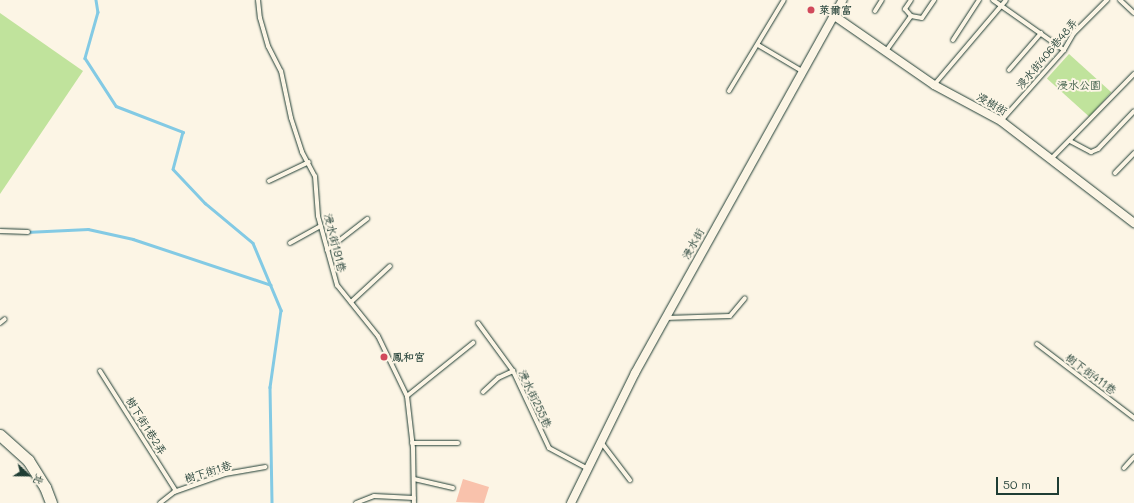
<!DOCTYPE html>
<meta charset="utf-8">
<style>
body{margin:0}
#map{position:relative;width:1134px;height:503px;overflow:hidden;background:#fcf5e5;font-family:Mali,"LXGW WenKai TC",sans-serif}
div>[style]{position:absolute}
[style*='--x']{left:calc(var(--x)*1px);top:calc(var(--y)*1px);width:calc(var(--w)*1px);rotate:calc(var(--a)*1deg)}
.green>*{inset:0;background:#c0e39c;transform-origin:0 0}
.stream>*{height:2.5px;margin:-1.25px;padding:0 1.25px;transform-origin:1.25px;border-radius:1.25px;background:#83cae4}
.building>*{inset:0;background:#f9c2ac}
.roads{filter:drop-shadow(0 0 1px #1f3d34) drop-shadow(0 0 1px #1f3d34)}
.lane>*{height:4px;margin:-2px;padding:0 2px;transform-origin:2px;border-radius:2px;background:#fcf5e5}
.street>*{height:8px;margin:-4px;padding:0 4px;transform-origin:4px;border-radius:4px;background:#fcf5e5}
.secondary>*{height:11px;margin:-5.5px;padding:0 5.5px;transform-origin:5.5px;border-radius:5.5px;background:#fcf5e5}
.dots>*{width:11px;height:11px;translate:-50% -50%;box-sizing:border-box;border:2px solid #fcf5e5;border-radius:50%}
span{translate:-50% -50%;white-space:nowrap;text-align:center;line-height:1.15;-webkit-text-stroke:4px #fcf5e5;paint-order:stroke}
.poi-label{font-size:11px;color:#1f3d34;font-weight:700}
.left{translate:0 -50%;text-align:left}
.street-label{font-size:11px;color:#1f3d34}
.park-label{font-size:11px;color:#3f5e49}
.north{position:absolute;left:8px;top:455px;width:40px;height:40px;-webkit-text-stroke:3px #fcf5e5;paint-order:stroke;rotate:112deg;font-size:11px;font-weight:700;line-height:16px;text-align:center;color:#1f3d34}
.north::after{content:'';display:block;margin:auto;width:14px;height:18px;background:#1f3d34;clip-path:polygon(50% 0,100% 100%,50% 72%,0 100%)}
.scale{position:absolute;left:996px;top:477px;width:63px;height:18px;box-sizing:border-box;border:2px solid #1f3d34;border-top:0;padding-left:5px;font-size:12px;line-height:14px;white-space:nowrap;color:#1f3d34;-webkit-text-stroke:3px #fcf5e5;paint-order:stroke}
</style>
<div id="map">
<div class="green">
<i style="clip-path:polygon(0 13px,83px 71px,0 194px)"></i>
<i style="left:1069px;top:54px;width:57px;height:33px;rotate:42deg"></i>
</div>
<div class="stream">
<i style="--x:96;--y:0;--w:12;--a:81"></i>
<i style="--x:98;--y:12;--w:48;--a:105.8"></i>
<i style="--x:85;--y:58;--w:57;--a:57.1"></i>
<i style="--x:116;--y:106;--w:72;--a:21.2"></i>
<i style="--x:183;--y:132;--w:38;--a:105"></i>
<i style="--x:173;--y:169;--w:47;--a:46.7"></i>
<i style="--x:205;--y:203;--w:62;--a:39.8"></i>
<i style="--x:253;--y:243;--w:73;--a:67.3"></i>
<i style="--x:281;--y:310;--w:78;--a:98.1"></i>
<i style="--x:270;--y:387;--w:116;--a:89"></i>
<i style="--x:26;--y:232;--w:62;--a:-2.8"></i>
<i style="--x:88;--y:229;--w:46;--a:12.5"></i>
<i style="--x:133;--y:239;--w:145;--a:18.4"></i>
</div>
<div class="building">
<i style="clip-path:polygon(463px 479px,489px 487px,484px 503px,456px 502px)"></i>
</div>
<div class="roads">
<div class="lane">
<i style="--x:258;--y:0;--w:18;--a:84"></i>
<i style="--x:260;--y:18;--w:29;--a:74"></i>
<i style="--x:268;--y:46;--w:28;--a:63"></i>
<i style="--x:281;--y:71;--w:48;--a:78"></i>
<i style="--x:291;--y:118;--w:36;--a:72"></i>
<i style="--x:302;--y:152;--w:27;--a:62"></i>
<i style="--x:315;--y:176;--w:40;--a:85.7"></i>
<i style="--x:318;--y:216;--w:72;--a:74.6"></i>
<i style="--x:337;--y:285;--w:65;--a:51.2"></i>
<i style="--x:378;--y:336;--w:67;--a:64.2"></i>
<i style="--x:407;--y:396;--w:52;--a:83.4"></i>
<i style="--x:413;--y:448;--w:55;--a:89"></i>
<i style="--x:911;--y:0;--w:11;--a:124"></i>
<i style="--x:905;--y:9;--w:9;--a:49"></i>
<i style="--x:911;--y:16;--w:11;--a:10"></i>
<i style="--x:922;--y:18;--w:22;--a:-56"></i>
<i style="--x:993;--y:0;--w:87;--a:35.2"></i>
<i style="--x:1120;--y:0;--w:19;--a:43"></i>
<i style="--x:875;--y:11;--w:13;--a:-58"></i>
<i style="--x:953;--y:40;--w:48;--a:-57"></i>
<i style="--x:758;--y:45;--w:51;--a:30.6"></i>
<i style="--x:886;--y:51;--w:43;--a:-54.5"></i>
<i style="--x:1009;--y:70;--w:49;--a:-49.1"></i>
<i style="--x:934;--y:85;--w:111;--a:-49.7"></i>
<i style="--x:729;--y:91;--w:106;--a:-58.9"></i>
<i style="--x:1001;--y:121;--w:95;--a:-48.4"></i>
<i style="--x:1064;--y:50;--w:20;--a:-60"></i>
<i style="--x:1074;--y:33;--w:47;--a:-45"></i>
<i style="--x:1070;--y:141;--w:24;--a:28"></i>
<i style="--x:1091;--y:152;--w:8;--a:-23"></i>
<i style="--x:1098;--y:149;--w:52;--a:-46.5"></i>
<i style="--x:1051;--y:159;--w:119;--a:-45.7"></i>
<i style="--x:1115;--y:173;--w:28;--a:-46"></i>
<i style="--x:269;--y:181;--w:44;--a:-25.4"></i>
<i style="--x:0;--y:231;--w:28;--a:2"></i>
<i style="--x:290;--y:243;--w:35;--a:-29"></i>
<i style="--x:327;--y:250;--w:51;--a:-37.8"></i>
<i style="--x:351;--y:302;--w:53;--a:-42.7"></i>
<i style="--x:665;--y:318;--w:65;--a:-1.8"></i>
<i style="--x:730;--y:316;--w:23;--a:-50"></i>
<i style="--x:0;--y:323;--w:6;--a:-39"></i>
<i style="--x:478;--y:323;--w:59;--a:53.9"></i>
<i style="--x:513;--y:371;--w:85;--a:64.9"></i>
<i style="--x:549;--y:448;--w:44;--a:28.3"></i>
<i style="--x:1037;--y:344;--w:122;--a:37.3"></i>
<i style="--x:100;--y:371;--w:142;--a:57.7"></i>
<i style="--x:483;--y:392;--w:21;--a:-43"></i>
<i style="--x:498;--y:378;--w:17;--a:-25"></i>
<i style="--x:407;--y:396;--w:85;--a:-38.8"></i>
<i style="--x:601;--y:442;--w:48;--a:52.7"></i>
<i style="--x:412;--y:443;--w:46;--a:0"></i>
<i style="--x:1124;--y:468;--w:15;--a:-48"></i>
<i style="--x:414;--y:479;--w:40;--a:13"></i>
<i style="--x:160;--y:503;--w:18;--a:-38"></i>
<i style="--x:174;--y:492;--w:54;--a:-19.4"></i>
<i style="--x:225;--y:474;--w:41;--a:-9.9"></i>
<i style="--x:356;--y:503;--w:19;--a:-21"></i>
<i style="--x:374;--y:496;--w:40;--a:2.9"></i>
</div>
<div class="street">
<i style="--x:833;--y:15;--w:123;--a:34.7"></i>
<i style="--x:934;--y:85;--w:76;--a:28.2"></i>
<i style="--x:1001;--y:121;--w:168;--a:37.5"></i>
<i style="--x:571;--y:503;--w:145;--a:-63.8"></i>
<i style="--x:635;--y:373;--w:427;--a:-60.9"></i>
</div>
<div class="secondary">
<i style="--x:0;--y:435;--w:38;--a:42"></i>
<i style="--x:28;--y:460;--w:32;--a:58"></i>
<i style="--x:45;--y:487;--w:17;--a:69"></i>
</div>
</div>
<div class="dots">
<i style="left:811px;top:10px;background:#d1495b"></i>
<i style="left:384px;top:357px;background:#d1495b"></i>
</div>
<div class="poi-label">
<span class="left" style="left:819px;top:10px">萊爾富</span>
<span class="left" style="left:392px;top:357px">鳳和宮</span>
</div>
<div class="street-label">
<span style="left:1047px;top:54px;rotate:-50deg">浸水街406巷48弄</span>
<span style="left:992px;top:104px;rotate:30deg">浸樹街</span>
<span style="left:335px;top:243px;rotate:76deg">浸水街191巷</span>
<span style="left:693px;top:244px;rotate:-61deg">浸水街</span>
<span style="left:1091px;top:374px;rotate:37deg">樹下街411巷</span>
<span style="left:535px;top:399px;rotate:65deg">浸水街255巷</span>
<span style="left:146px;top:426px;rotate:58deg">樹下街1巷2弄</span>
<span style="left:208px;top:472px;rotate:-17deg">樹下街1巷</span>
</div>
<div class="park-label">
<span style="left:1079px;top:85px">浸水公園</span>
</div>
<div class="north">北</div>
<div class="scale">50 m</div>
</div>
